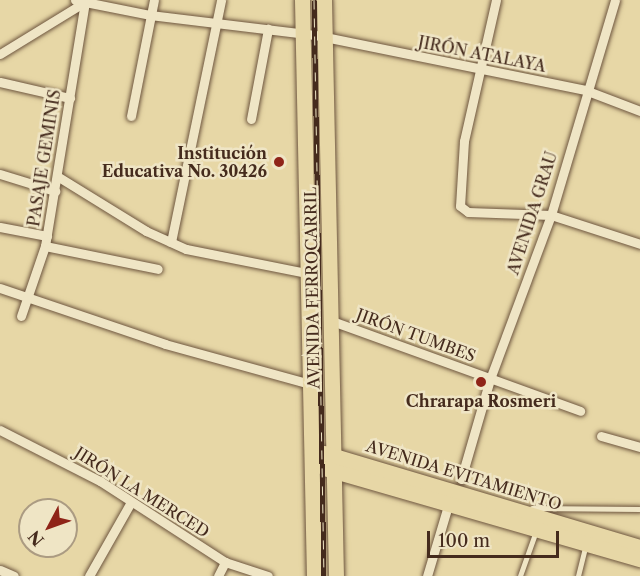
<!DOCTYPE html>
<meta charset="utf-8">
<style>
body{margin:0}
#map{position:relative;width:640px;height:576px;overflow:hidden;background:#e7d7a6;font-family:"Libre Caslon Text",serif}
div>[style]{position:absolute}
[style*='--x']{left:calc(var(--x)*1px);top:calc(var(--y)*1px);width:calc(var(--w)*1px);rotate:calc(var(--a)*1deg)}
.roads{filter:drop-shadow(0 0 2px #6e563f) drop-shadow(0 0 2px #6e563f)}
.service>*{height:4.5px;margin:-2.25px;padding:0 2.25px;transform-origin:2.25px;border-radius:2.25px;background:#efe5c5}
.minor>*{height:9px;margin:-4.5px;padding:0 4.5px;transform-origin:4.5px;border-radius:4.5px;background:#efe5c5}
.primary>*{height:15px;margin:-7.5px;padding:0 7.5px;transform-origin:7.5px;border-radius:7.5px;background:#e7d7a6}
.rail>*{height:5px;margin-top:-2.5px;transform-origin:0;background:repeating-linear-gradient(90deg,#efe5c5 0 9px,#452b1d 0 18px);box-sizing:border-box;border-block:2px solid #452b1d}
.dots>*{width:16px;height:16px;translate:-50% -50%;box-sizing:border-box;border:3px solid #efe5c5;border-radius:50%}
span{translate:-50% -50%;white-space:nowrap;text-align:center;line-height:1.15;-webkit-text-stroke:5px #efe5c5;paint-order:stroke}
.street-label{font-size:16px;color:#452b1d}
.poi-label{font-size:16px;color:#452b1d;font-weight:700}
.right{translate:-100% -50%;text-align:right}
.north{position:absolute;left:18px;top:498px;width:60px;height:60px;box-sizing:border-box;background:#efe5c5;border:2px solid #ab9b82;border-radius:50%;rotate:229deg;font-size:16px;font-weight:700;line-height:24px;text-align:center;color:#452b1d}
.north::after{content:'';display:block;margin:auto;width:21px;height:27px;background:#8f2418;clip-path:polygon(50% 0,100% 100%,50% 72%,0 100%)}
.scale{position:absolute;left:427px;top:531px;width:132px;height:27px;box-sizing:border-box;border:3px solid #452b1d;border-top:0;padding-left:8px;font-size:18px;line-height:21px;white-space:nowrap;color:#452b1d;-webkit-text-stroke:4px #efe5c5;paint-order:stroke}
</style>
<div id="map">
<div class="roads">
<div class="service">
<i style="--x:532;--y:508;--w:108;--a:0.5"></i>
<i style="--x:520;--y:576;--w:48;--a:-70.4"></i>
<i style="--x:578;--y:576;--w:30;--a:-76"></i>
</div>
<div class="minor">
<i style="--x:75;--y:0;--w:76;--a:11.3"></i>
<i style="--x:150;--y:15;--w:166;--a:6.9"></i>
<i style="--x:315;--y:35;--w:276;--a:11.5"></i>
<i style="--x:585;--y:90;--w:59;--a:20.9"></i>
<i style="--x:496;--y:0;--w:145;--a:102.8"></i>
<i style="--x:464;--y:141;--w:65;--a:93.5"></i>
<i style="--x:460;--y:206;--w:10;--a:37"></i>
<i style="--x:468;--y:212;--w:83;--a:2.1"></i>
<i style="--x:551;--y:215;--w:94;--a:18"></i>
<i style="--x:0;--y:54;--w:100;--a:-31.5"></i>
<i style="--x:0;--y:82;--w:72;--a:12.9"></i>
<i style="--x:131;--y:116;--w:118;--a:-78.8"></i>
<i style="--x:251;--y:119;--w:92;--a:-79.3"></i>
<i style="--x:0;--y:174;--w:58;--a:17.2"></i>
<i style="--x:57;--y:176;--w:105;--a:31.7"></i>
<i style="--x:146;--y:231;--w:44;--a:24.2"></i>
<i style="--x:186;--y:249;--w:122;--a:11.3"></i>
<i style="--x:0;--y:227;--w:48;--a:10.8"></i>
<i style="--x:171;--y:242;--w:247;--a:-78.3"></i>
<i style="--x:45;--y:246;--w:115;--a:11.5"></i>
<i style="--x:0;--y:288;--w:174;--a:18.7"></i>
<i style="--x:165;--y:344;--w:150;--a:15.4"></i>
<i style="--x:21;--y:316;--w:74;--a:-71.1"></i>
<i style="--x:45;--y:246;--w:247;--a:-80.7"></i>
<i style="--x:332;--y:321;--w:264;--a:19.9"></i>
<i style="--x:0;--y:430;--w:112;--a:27"></i>
<i style="--x:100;--y:481;--w:149;--a:32.9"></i>
<i style="--x:225;--y:562;--w:45;--a:18"></i>
<i style="--x:601;--y:436;--w:41;--a:15.8"></i>
<i style="--x:461;--y:479;--w:104;--a:-73.8"></i>
<i style="--x:490;--y:379;--w:175;--a:-69.6"></i>
<i style="--x:551;--y:215;--w:224;--a:-73.4"></i>
<i style="--x:0;--y:570;--w:15;--a:23"></i>
<i style="--x:89;--y:576;--w:85;--a:-60.4"></i>
<i style="--x:218;--y:576;--w:16;--a:-63"></i>
<i style="--x:427;--y:576;--w:77;--a:-73.4"></i>
</div>
<div class="primary">
<i style="--x:302;--y:0;--w:576;--a:88.81"></i>
<i style="--x:324;--y:0;--w:576;--a:88.81"></i>
<i style="--x:324;--y:453;--w:330;--a:16.6"></i>
<i style="--x:324;--y:468;--w:329;--a:16.1"></i>
</div>
</div>
<div class="rail">
<i style="--x:314;--y:0;--w:576;--a:89.01"></i>
</div>
<div class="dots">
<i style="left:279px;top:162px;background:#8f2418"></i>
<i style="left:481px;top:382px;background:#8f2418"></i>
</div>
<div class="street-label">
<span style="left:482px;top:54px;rotate:11deg">JIRÓN ATALAYA</span>
<span style="left:44px;top:158px;rotate:-81deg">PASAJE GEMINIS</span>
<span style="left:532px;top:213px;rotate:-72deg">AVENIDA GRAU</span>
<span style="left:312px;top:288px;rotate:-91deg">AVENIDA FERROCARRIL</span>
<span style="left:416px;top:335px;rotate:20deg">JIRÓN TUMBES</span>
<span style="left:464px;top:475px;rotate:17deg">AVENIDA EVITAMIENTO</span>
<span style="left:142px;top:492px;rotate:32deg">JIRÓN LA MERCED</span>
</div>
<div class="poi-label">
<span class="right" style="left:267px;top:162px">Institución<br>Educativa No. 30426</span>
<span style="left:481px;top:401px">Chrarapa Rosmeri</span>
</div>
<div class="north">N</div>
<div class="scale">100 m</div>
</div>
